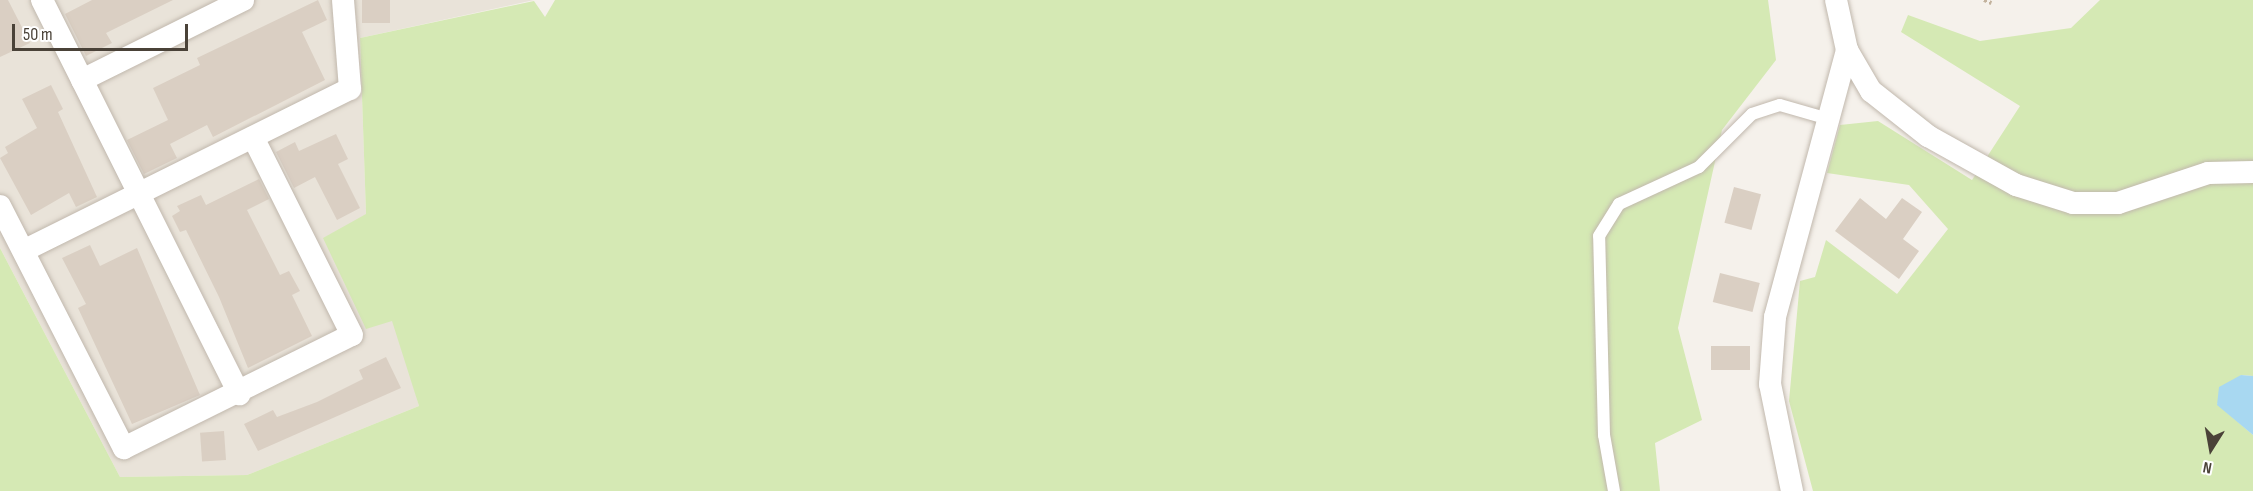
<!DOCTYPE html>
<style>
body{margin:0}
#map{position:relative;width:2253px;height:491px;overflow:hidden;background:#f5f1eb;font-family:"Sofia Sans Condensed",sans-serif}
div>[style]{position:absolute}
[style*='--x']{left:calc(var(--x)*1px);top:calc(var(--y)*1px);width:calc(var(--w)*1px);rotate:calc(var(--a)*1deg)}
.residential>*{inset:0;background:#e9e3d9}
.green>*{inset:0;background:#d5e9b4}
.water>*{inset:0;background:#a8d8f1}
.building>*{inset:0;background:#dacfc3;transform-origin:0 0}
.path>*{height:4px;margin-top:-2px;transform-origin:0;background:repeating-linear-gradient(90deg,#c3b39e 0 3px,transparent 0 6px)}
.roads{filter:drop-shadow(0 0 2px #c1b8ad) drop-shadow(0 0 2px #c1b8ad)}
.lane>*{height:12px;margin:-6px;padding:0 6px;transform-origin:6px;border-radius:6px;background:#fff}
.street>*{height:22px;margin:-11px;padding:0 11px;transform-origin:11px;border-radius:11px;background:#fff}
span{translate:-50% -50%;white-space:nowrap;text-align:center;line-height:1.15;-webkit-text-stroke:5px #fff;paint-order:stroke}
.north{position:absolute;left:2181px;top:419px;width:60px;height:60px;-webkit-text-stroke:4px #fff;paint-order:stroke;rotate:191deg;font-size:16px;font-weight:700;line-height:24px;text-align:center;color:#4a4238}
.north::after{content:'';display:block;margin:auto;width:21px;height:27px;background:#4a4238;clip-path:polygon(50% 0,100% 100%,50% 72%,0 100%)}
.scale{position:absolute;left:12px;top:24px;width:176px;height:27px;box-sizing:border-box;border:3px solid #4a4238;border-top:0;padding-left:8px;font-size:18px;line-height:21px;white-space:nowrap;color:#4a4238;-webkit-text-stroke:4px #fff;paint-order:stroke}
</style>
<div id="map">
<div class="residential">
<i style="clip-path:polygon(0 0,534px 0,360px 38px,366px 214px,419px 406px,247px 475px,120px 477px,0 248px)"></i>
</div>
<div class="green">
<i style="clip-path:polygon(555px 0,1768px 0,1776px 60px,1722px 130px,1678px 328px,1702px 420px,1655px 443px,1660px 491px,0 491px,0 248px,120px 477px,247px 475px,419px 406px,392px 321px,366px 329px,323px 238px,366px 214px,360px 38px,534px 1px,545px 17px)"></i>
<i style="clip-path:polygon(2100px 0,2253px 0,2253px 376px,2241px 375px,2217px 404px,2253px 435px,2253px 491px,1813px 491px,1789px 401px,1800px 281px,1815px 277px,1826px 240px,1897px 294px,1948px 229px,1909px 185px,1827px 173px,1840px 125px,1878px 121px,1972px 180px,2020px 106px,1901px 32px,1908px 15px,1980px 41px,2071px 28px)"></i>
</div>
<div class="water">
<i style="clip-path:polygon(2241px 375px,2253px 376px,2253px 435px,2217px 405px,2219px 387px)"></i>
</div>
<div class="building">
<i style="clip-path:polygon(0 0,8px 0,30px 43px,0 57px)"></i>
<i style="clip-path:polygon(92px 0,173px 0,106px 33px,112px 43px,86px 56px,65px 14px)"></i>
<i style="clip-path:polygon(318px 0,327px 20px,302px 32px,325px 80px,213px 137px,207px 125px,170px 144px,177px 158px,144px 174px,127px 140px,168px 120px,153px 88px,200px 65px,197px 58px)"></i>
<i style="left:362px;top:0;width:28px;height:23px"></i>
<i style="clip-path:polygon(51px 85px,63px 109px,58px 112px,97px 197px,76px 207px,69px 193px,31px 215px,0 158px,8px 153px,5px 147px,37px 128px,22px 99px)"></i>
<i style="clip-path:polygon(336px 134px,348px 159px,338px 164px,360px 208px,337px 220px,315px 177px,294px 188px,276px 152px,295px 142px,299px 151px)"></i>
<i style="clip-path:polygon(259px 179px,269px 199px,247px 210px,280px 275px,289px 271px,300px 291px,292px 295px,312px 336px,248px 368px,219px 297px,186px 230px,180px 232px,172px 216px,180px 211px,177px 206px,201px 195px,206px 205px)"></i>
<i style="left:1734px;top:187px;width:28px;height:37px;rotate:15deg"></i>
<i style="clip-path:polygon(1860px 198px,1886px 219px,1902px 198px,1922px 212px,1903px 239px,1919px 251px,1899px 279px,1835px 231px)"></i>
<i style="clip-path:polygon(90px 245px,100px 266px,137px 248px,200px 395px,132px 424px,78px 308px,86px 304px,62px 258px)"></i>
<i style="left:1720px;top:273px;width:41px;height:30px;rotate:14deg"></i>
<i style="left:1711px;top:346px;width:39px;height:24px"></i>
<i style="clip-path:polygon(386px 357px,401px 388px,258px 451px,244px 424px,273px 410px,277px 417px,317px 402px,363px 379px,359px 370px)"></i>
<i style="left:224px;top:431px;width:29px;height:24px;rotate:86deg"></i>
</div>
<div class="path">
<i style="--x:1984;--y:0;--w:8;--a:23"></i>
</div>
<div class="roads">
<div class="lane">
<i style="--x:1614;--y:491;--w:57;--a:-100.1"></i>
<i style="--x:1604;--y:435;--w:199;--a:-91.4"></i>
<i style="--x:1599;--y:236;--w:38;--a:-58"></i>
<i style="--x:1619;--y:204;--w:88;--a:-24.8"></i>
<i style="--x:1699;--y:167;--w:75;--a:-45"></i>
<i style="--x:1752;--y:114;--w:29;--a:-18"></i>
<i style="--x:1780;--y:105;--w:47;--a:16.1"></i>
</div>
<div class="street">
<i style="--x:42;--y:0;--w:441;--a:63.4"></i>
<i style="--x:1836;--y:0;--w:51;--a:77.6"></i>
<i style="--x:1847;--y:50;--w:48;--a:59.7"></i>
<i style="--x:1871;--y:91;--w:73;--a:38.3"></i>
<i style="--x:1928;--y:136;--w:101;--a:29.1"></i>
<i style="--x:2016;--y:185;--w:60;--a:17.5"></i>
<i style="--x:2073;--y:203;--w:45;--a:0"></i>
<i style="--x:2118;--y:203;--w:95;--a:-18.4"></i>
<i style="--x:2208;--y:173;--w:45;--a:-1.3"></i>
<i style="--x:82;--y:80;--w:180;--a:-26.4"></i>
<i style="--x:0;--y:206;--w:272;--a:62.9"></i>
<i style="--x:124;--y:448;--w:254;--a:-26.4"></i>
<i style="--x:352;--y:335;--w:221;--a:-116.6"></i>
<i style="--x:25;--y:250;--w:363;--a:-26.4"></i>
<i style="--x:350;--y:89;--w:89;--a:-94.5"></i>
<i style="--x:1792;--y:491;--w:109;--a:-101.6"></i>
<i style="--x:1770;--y:384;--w:67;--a:-85.7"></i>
<i style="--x:1775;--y:317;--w:277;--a:-74.9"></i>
</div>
</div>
<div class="north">N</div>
<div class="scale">50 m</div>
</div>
